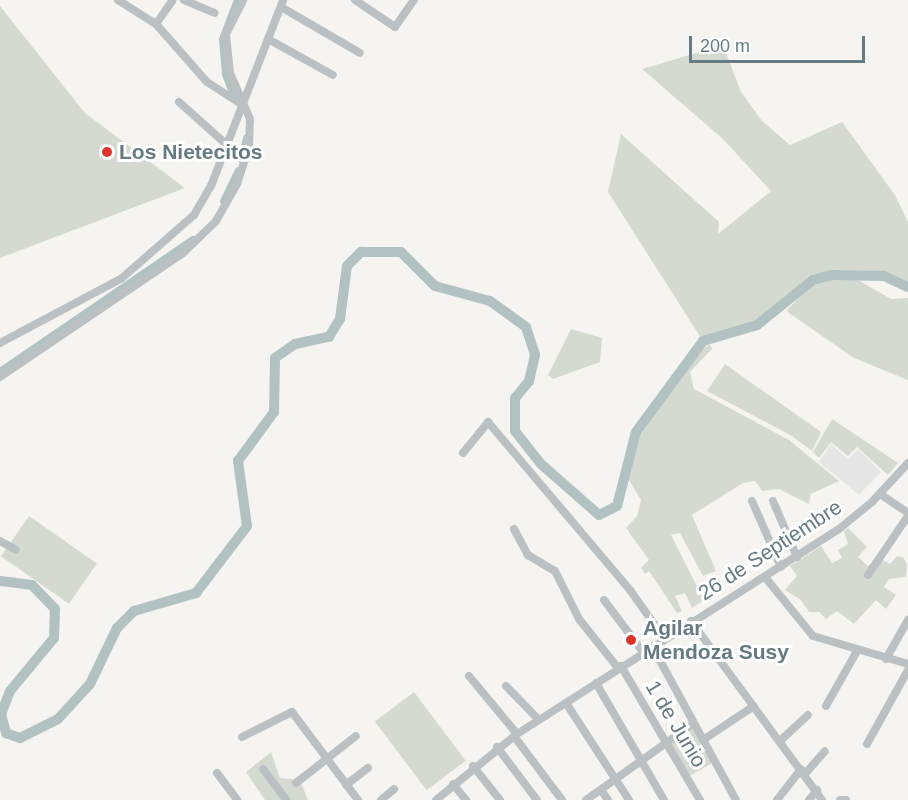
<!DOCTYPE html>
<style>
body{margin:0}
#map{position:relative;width:908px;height:800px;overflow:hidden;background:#f5f4f1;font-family:Arial,sans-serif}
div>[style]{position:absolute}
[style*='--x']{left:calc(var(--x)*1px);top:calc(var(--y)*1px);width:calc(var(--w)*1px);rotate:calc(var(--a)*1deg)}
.built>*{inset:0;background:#e5e6e5}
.green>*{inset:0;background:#d5dad1;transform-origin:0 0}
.canal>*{height:6px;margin:-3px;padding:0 3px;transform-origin:3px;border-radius:3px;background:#b2c2c3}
.river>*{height:10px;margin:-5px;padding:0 5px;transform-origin:5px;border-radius:5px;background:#b2c2c3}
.minor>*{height:8px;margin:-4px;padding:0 4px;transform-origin:4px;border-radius:4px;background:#bbc1c3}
.dots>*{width:16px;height:16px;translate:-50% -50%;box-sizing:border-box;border:3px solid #fff;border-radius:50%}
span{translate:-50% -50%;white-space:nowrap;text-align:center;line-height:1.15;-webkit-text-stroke:6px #fff;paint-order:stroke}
.poi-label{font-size:21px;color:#657a81;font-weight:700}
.left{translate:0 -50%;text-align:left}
.street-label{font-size:21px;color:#657a81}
.scale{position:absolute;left:689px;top:36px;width:176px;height:27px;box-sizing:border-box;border:3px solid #657a81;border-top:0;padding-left:8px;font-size:18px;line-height:21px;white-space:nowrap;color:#657a81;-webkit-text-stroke:4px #fff;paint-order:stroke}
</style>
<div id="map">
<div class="built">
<i style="clip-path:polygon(831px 444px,848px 459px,858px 449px,881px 472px,859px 495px,819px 462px)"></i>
</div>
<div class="green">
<i style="clip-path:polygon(0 6px,85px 113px,185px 188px,0 258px)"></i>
<i style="clip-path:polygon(723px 45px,741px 92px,762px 121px,790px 145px,842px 122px,895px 195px,908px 222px,908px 287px,884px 276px,832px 275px,813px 280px,767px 318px,703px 341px,608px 192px,621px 134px,719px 222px,718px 234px,771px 191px,723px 139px,642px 69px)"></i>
<i style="clip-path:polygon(836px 278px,858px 280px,891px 299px,908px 298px,908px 380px,854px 358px,786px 311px,813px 284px)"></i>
<i style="clip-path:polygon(571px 329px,602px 338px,600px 362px,553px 379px,548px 375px)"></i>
<i style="clip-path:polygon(710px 344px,712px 349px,690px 372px,694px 389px,789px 440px,839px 481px,811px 494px,809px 504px,779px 489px,762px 491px,755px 481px,743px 483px,692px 515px,716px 571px,703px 576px,680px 533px,671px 535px,704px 600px,692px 608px,685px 593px,675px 596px,682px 611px,677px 613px,649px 571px,645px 574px,641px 568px,649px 560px,626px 528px,637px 516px,641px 500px,629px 480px,638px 439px,691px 358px)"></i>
<i style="clip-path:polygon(725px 364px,821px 432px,812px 451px,792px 436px,707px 391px)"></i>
<i style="clip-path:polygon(832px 419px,898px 463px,888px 475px,857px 447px,848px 456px,831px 442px,819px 458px,813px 452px)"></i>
<i style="left:29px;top:516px;width:83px;height:49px;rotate:35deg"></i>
<i style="clip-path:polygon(848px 528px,867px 547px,858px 557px,868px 566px,877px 557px,890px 564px,897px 556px,903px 557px,907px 564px,906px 577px,889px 579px,884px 587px,896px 595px,886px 609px,876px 600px,854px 624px,837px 611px,826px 619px,819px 612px,809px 612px,801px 600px,785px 590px,797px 576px,790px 566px,821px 546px,832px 563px,842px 558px,838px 550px,848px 544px,844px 531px)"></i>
<i style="left:414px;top:692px;width:86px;height:49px;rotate:53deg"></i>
<i style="left:693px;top:729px;width:39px;height:27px;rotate:60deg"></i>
<i style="clip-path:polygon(271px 752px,280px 778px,300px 780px,308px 800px,265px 800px,246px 772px)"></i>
</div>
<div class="canal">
<i style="--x:234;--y:98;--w:26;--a:-111"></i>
<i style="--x:225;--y:74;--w:35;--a:-95"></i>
<i style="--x:222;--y:39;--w:42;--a:-69"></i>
<i style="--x:241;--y:160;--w:23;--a:-77"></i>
<i style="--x:223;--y:201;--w:34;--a:-64"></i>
<i style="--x:0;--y:371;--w:234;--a:-34.4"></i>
</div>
<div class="river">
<i style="--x:0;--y:581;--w:32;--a:7"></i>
<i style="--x:32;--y:585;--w:33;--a:46"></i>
<i style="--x:55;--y:609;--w:29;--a:92"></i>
<i style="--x:54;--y:638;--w:69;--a:129.7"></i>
<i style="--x:10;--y:691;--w:25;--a:111"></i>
<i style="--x:1;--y:714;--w:20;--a:75"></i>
<i style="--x:6;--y:733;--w:15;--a:20"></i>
<i style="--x:20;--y:738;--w:42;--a:-26.6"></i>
<i style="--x:58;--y:719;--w:47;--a:-47.6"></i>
<i style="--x:90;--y:684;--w:62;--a:-64.3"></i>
<i style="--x:117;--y:628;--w:24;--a:-45"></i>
<i style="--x:134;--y:611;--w:65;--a:-16.2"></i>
<i style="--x:196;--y:593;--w:84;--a:-52.7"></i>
<i style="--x:247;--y:526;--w:66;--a:-97.9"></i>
<i style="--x:238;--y:461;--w:61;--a:-53.7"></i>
<i style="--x:274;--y:412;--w:54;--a:-88.9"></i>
<i style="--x:275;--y:358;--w:24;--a:-35"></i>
<i style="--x:295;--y:344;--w:35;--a:-12"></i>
<i style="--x:329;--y:337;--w:21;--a:-59"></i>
<i style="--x:340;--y:319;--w:53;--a:-82.5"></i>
<i style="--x:347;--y:266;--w:20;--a:-45"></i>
<i style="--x:361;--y:252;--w:40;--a:0"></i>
<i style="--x:401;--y:252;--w:48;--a:45"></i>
<i style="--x:435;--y:286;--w:57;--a:15.3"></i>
<i style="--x:490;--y:301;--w:44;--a:35.8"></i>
<i style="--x:526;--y:327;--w:29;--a:72"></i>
<i style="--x:535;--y:355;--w:27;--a:103"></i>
<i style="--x:529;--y:381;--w:22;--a:129"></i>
<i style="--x:515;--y:398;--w:33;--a:90"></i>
<i style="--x:515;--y:431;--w:42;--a:51.8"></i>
<i style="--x:541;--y:464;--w:77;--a:41.3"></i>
<i style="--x:599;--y:515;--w:20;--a:-27"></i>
<i style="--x:617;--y:506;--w:76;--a:-75.6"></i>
<i style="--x:636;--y:432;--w:113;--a:-53.6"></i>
<i style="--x:703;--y:341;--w:56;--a:-16.5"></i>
<i style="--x:757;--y:325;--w:72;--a:-38.8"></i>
<i style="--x:813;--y:280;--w:20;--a:-15"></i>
<i style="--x:832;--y:275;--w:52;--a:1.1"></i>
<i style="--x:884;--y:276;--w:26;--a:25"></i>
</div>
<div class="minor">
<i style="--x:118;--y:0;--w:45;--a:32.3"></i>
<i style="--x:156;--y:24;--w:77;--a:48.7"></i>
<i style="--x:207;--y:82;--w:40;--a:32.9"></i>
<i style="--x:184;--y:0;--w:33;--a:23"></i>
<i style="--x:355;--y:0;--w:48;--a:34"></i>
<i style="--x:395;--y:27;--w:33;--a:-55"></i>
<i style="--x:281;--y:7;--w:91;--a:30.2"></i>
<i style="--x:156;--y:24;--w:29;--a:-55"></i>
<i style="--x:268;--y:39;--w:74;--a:29"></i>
<i style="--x:179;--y:102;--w:63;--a:41.8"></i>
<i style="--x:0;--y:343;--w:138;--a:-28"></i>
<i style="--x:122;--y:278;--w:96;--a:-41.2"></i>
<i style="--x:194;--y:215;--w:34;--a:-60"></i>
<i style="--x:211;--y:186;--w:199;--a:-68.8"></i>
<i style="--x:0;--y:377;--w:220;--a:-34.1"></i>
<i style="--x:182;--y:254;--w:47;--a:-44.1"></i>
<i style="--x:216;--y:221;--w:43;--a:-60.4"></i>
<i style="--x:237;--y:184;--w:39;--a:-72"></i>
<i style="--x:249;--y:147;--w:28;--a:-88"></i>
<i style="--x:250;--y:119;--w:50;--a:-113.5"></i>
<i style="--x:230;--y:73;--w:39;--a:-96"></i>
<i style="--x:226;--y:34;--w:38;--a:-63"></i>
<i style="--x:463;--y:453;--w:40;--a:-51"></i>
<i style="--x:488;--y:422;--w:220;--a:49.8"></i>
<i style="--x:630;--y:590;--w:59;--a:54.7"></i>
<i style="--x:880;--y:494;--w:34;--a:34"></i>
<i style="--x:752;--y:501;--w:72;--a:66.3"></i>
<i style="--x:773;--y:501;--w:61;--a:66.8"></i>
<i style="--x:514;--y:529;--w:30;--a:62"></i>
<i style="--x:528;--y:555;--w:31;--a:31"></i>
<i style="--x:555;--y:571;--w:54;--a:63.4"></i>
<i style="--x:579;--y:619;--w:63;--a:51.5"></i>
<i style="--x:0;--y:541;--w:18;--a:29"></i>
<i style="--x:868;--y:575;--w:71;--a:-55.9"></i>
<i style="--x:765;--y:577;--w:76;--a:50.9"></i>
<i style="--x:813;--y:636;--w:99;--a:16.4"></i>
<i style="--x:604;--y:600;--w:65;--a:53.1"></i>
<i style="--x:691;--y:621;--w:222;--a:53.8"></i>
<i style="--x:652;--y:646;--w:175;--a:61.4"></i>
<i style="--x:886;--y:659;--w:45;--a:-60.6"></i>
<i style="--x:621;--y:666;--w:156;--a:59.5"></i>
<i style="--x:469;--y:676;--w:75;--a:50.4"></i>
<i style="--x:596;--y:683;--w:135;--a:59.8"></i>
<i style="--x:506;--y:686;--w:47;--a:45.9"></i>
<i style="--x:566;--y:703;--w:116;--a:57"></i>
<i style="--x:826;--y:706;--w:63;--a:-60.6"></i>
<i style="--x:514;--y:736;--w:80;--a:53.1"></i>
<i style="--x:242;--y:737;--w:56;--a:-26.6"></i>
<i style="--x:292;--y:712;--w:110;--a:53.1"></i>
<i style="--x:703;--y:740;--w:61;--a:-33.7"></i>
<i style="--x:780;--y:741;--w:38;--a:-43"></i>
<i style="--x:867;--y:744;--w:85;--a:-61"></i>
<i style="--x:497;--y:747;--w:66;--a:53"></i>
<i style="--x:473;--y:766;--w:43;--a:51.5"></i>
<i style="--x:263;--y:769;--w:39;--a:53"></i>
<i style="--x:217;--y:773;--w:34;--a:53"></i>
<i style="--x:805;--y:774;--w:30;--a:-49"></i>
<i style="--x:296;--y:783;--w:76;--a:-38.1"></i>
<i style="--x:453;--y:784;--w:21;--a:51"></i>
<i style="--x:346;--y:785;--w:28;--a:-38"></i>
<i style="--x:601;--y:790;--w:12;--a:55"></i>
<i style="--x:381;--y:800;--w:17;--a:-40"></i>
<i style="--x:436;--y:800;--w:104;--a:-39.2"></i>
<i style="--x:517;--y:734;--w:382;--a:-32.5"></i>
<i style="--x:839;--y:529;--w:43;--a:-39.3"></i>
<i style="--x:872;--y:502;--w:53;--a:-47.3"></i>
<i style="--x:586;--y:800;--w:131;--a:-35.4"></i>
<i style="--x:777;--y:800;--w:39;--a:-52"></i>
<i style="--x:809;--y:800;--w:13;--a:-51"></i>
<i style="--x:840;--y:800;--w:6;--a:0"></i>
</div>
<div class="dots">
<i style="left:107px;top:152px;background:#db342b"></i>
<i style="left:631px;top:640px;background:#db342b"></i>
</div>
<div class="poi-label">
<span class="left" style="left:119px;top:152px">Los Nietecitos</span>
<span class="left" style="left:643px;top:640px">Agilar<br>Mendoza Susy</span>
</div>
<div class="street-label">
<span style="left:770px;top:550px;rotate:-33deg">26 de Septiembre</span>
<span style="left:676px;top:724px;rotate:59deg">1 de Junio</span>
</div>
<div class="scale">200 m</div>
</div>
